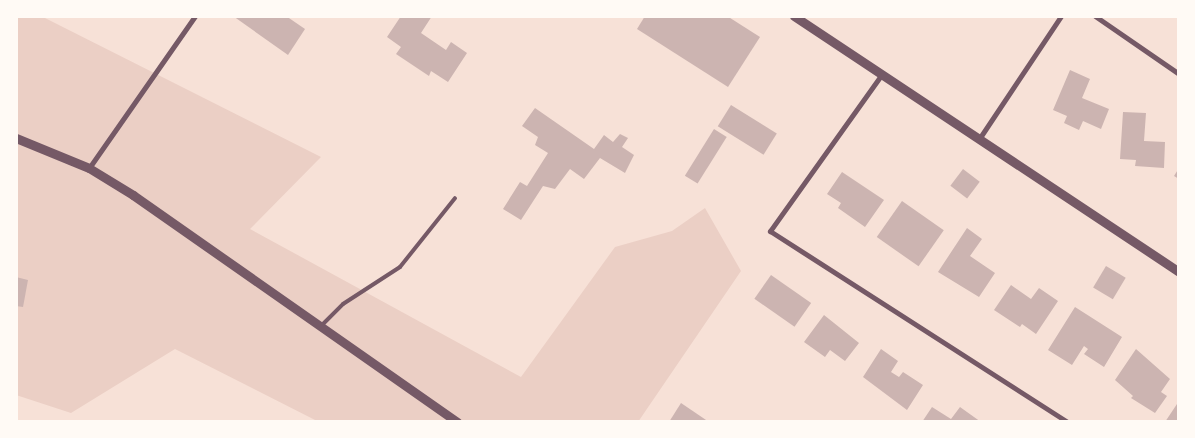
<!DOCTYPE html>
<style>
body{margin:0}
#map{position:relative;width:1195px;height:438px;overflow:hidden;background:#f7e1d7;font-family:Signika,sans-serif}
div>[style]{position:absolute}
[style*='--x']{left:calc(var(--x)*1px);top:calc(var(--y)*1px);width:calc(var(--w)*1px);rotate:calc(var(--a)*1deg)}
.green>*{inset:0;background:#ebcfc5}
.building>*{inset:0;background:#ccb4b1;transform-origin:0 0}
.service>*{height:4px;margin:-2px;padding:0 2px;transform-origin:2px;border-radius:2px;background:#755966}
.minor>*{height:5px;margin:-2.5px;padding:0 2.5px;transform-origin:2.5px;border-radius:2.5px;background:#755966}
.tertiary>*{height:9px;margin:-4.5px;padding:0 4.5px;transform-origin:4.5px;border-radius:4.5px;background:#755966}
span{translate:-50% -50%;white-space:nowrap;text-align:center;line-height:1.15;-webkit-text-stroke:4px #fffaf5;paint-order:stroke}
.frame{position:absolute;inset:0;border:18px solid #fffaf5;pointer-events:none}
</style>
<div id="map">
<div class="green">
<i style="clip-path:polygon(16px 16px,41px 16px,321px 157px,250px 229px,521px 377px,615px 247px,672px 231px,705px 208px,741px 271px,638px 422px,319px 422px,175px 349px,71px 413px,16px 395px)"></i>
</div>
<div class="building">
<i style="clip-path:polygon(233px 16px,286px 16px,305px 29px,288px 55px)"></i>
<i style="clip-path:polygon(401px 16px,432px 16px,421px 33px,446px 50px,451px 42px,467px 53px,448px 82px,431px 71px,429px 76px,396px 54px,401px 47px,387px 37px)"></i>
<i style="clip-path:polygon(645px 16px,727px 16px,760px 37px,728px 87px,637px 29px)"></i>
<i style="clip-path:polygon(1070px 70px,1090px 79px,1082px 98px,1109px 109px,1101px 129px,1083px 121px,1079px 130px,1064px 123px,1067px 116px,1053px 110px)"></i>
<i style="left:731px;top:105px;width:54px;height:25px;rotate:32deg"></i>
<i style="clip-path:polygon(535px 108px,594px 149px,604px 135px,613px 142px,620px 134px,628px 138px,622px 147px,634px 155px,625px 173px,600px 158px,584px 179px,570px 169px,555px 189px,543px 186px,521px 220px,503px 209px,520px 182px,527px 186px,548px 153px,535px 145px,538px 137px,522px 126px)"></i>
<i style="clip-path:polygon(1123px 112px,1146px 113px,1144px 141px,1165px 142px,1164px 168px,1135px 166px,1136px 160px,1120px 159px)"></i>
<i style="left:714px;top:129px;width:15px;height:55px;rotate:32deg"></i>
<i style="clip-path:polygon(1179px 168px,1179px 179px,1174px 176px)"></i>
<i style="left:963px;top:169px;width:21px;height:21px;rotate:37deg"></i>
<i style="clip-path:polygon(842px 172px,884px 200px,865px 227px,838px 208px,841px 203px,827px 194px)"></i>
<i style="left:902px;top:201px;width:51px;height:44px;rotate:35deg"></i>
<i style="clip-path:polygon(967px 228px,982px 239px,970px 256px,995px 273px,979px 297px,938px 272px)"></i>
<i style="left:1106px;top:266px;width:23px;height:25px;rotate:31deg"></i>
<i style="left:771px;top:275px;width:49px;height:29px;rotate:35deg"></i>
<i style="clip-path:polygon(16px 277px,28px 280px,23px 307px,16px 306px)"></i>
<i style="clip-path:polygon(1011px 285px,1031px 299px,1039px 288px,1058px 301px,1036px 334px,1022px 324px,1020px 327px,994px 310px)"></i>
<i style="clip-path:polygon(1075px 307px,1122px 337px,1104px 367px,1084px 354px,1088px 349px,1084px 346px,1072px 365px,1048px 350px)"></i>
<i style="clip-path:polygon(824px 315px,859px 343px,845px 361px,830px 350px,825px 357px,804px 342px)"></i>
<i style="clip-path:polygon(881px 349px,898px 361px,891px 372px,899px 377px,903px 372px,923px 385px,907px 410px,863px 377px)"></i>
<i style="clip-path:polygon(1136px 349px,1170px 379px,1161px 392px,1167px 396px,1155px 413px,1131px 398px,1133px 396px,1115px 380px)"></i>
<i style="clip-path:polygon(1179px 401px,1179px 422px,1165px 422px)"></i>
<i style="clip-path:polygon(681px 403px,709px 422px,669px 422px)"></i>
<i style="clip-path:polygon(932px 407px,951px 419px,960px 407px,981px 422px,922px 422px)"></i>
</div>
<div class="service">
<i style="--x:321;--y:326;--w:31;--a:-45"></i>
<i style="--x:343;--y:304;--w:68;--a:-33"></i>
<i style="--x:400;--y:267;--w:88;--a:-51.4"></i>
</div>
<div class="minor">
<i style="--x:1095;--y:16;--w:102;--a:34.6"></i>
<i style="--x:882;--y:74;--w:193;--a:125.5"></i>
<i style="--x:770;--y:231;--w:354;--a:32.7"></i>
<i style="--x:979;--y:139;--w:148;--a:-56.3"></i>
<i style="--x:89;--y:168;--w:185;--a:-55.1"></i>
</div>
<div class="tertiary">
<i style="--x:794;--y:16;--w:462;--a:33.6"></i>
<i style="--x:16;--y:138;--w:79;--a:22.3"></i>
<i style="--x:89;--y:168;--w:52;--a:31.5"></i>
<i style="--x:133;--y:195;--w:396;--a:35"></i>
</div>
<div class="frame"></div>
</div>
